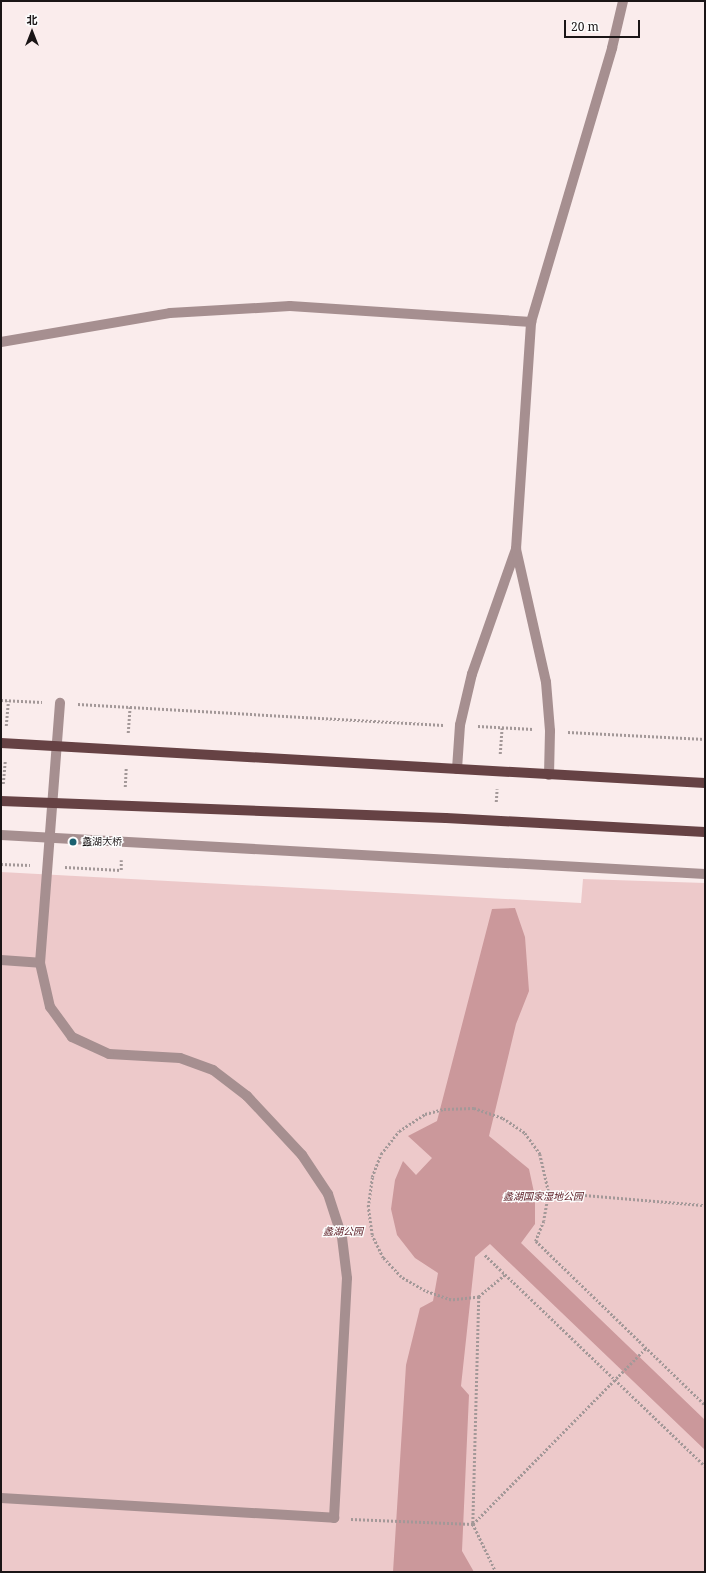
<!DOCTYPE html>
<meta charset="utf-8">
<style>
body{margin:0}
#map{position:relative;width:706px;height:1573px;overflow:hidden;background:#faecec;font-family:"Noto Serif","Noto Sans SC",serif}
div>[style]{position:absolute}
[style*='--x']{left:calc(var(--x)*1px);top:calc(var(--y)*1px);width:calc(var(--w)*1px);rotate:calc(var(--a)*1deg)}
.green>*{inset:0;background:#edc9ca}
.water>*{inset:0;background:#cb989b}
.path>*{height:2.5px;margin-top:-1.25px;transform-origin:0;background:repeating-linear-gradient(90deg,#a39898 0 2px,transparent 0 4px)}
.minor>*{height:10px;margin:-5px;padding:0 5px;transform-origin:5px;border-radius:5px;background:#a68f90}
.major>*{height:10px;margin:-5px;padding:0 5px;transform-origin:5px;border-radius:5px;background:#664244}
.dots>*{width:11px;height:11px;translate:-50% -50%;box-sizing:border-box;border:2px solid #fdfdfd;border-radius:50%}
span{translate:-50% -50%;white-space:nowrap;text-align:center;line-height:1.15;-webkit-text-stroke:3px #fdfdfd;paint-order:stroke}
.poi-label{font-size:10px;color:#1a1516}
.left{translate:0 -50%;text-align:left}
.park-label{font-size:10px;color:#5e2028;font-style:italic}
.frame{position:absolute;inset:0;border:2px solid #1a1516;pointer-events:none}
.north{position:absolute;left:12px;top:12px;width:40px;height:40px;-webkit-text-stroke:3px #fdfdfd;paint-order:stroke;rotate:0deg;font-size:11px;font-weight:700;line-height:16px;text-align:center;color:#1a1516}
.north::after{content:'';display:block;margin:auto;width:14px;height:18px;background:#1a1516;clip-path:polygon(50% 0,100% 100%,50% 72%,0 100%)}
.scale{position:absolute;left:564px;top:20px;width:76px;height:18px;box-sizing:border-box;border:2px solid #1a1516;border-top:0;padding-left:5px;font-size:12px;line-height:14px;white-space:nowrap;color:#1a1516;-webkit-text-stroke:3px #fdfdfd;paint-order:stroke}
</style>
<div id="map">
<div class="green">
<i style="clip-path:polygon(1px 872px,581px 903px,583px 879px,705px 883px,705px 1572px,1px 1572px)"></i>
</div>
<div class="water">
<i style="clip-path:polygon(515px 908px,525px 937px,529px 991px,516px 1024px,489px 1136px,529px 1169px,535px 1197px,535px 1224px,521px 1243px,705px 1420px,705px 1450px,490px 1244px,475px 1257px,461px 1386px,469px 1395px,462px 1551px,474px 1572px,393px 1572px,406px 1365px,420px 1308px,433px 1301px,438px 1273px,415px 1258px,397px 1235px,391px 1209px,395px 1180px,403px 1161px,416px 1175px,432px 1158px,408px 1136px,437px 1121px,492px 909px)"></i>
</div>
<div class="path">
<i style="--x:1;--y:700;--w:41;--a:2.8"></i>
<i style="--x:78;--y:704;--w:366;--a:3.3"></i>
<i style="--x:6;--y:726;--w:25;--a:-85"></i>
<i style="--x:478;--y:726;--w:55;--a:3.1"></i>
<i style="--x:568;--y:732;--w:137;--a:2.9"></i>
<i style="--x:128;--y:733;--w:26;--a:-86"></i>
<i style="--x:500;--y:754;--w:26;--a:-86"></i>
<i style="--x:3;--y:784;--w:23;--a:-85"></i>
<i style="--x:125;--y:787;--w:19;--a:-87"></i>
<i style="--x:496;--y:802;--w:13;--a:-86"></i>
<i style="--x:1;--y:864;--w:29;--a:2"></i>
<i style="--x:65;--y:867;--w:56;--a:3.1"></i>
<i style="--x:121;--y:870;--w:10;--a:-90"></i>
<i style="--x:549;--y:1192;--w:157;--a:4.8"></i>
<i style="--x:485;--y:1255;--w:305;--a:43.8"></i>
<i style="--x:505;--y:1275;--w:34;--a:140"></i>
<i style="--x:479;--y:1297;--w:28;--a:174"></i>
<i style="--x:451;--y:1300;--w:28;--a:-161"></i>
<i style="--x:425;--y:1291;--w:28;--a:-150"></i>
<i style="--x:401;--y:1277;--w:26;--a:-133"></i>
<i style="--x:383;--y:1258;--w:25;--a:-116"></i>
<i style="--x:372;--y:1235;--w:28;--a:-98"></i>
<i style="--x:368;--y:1207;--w:30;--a:-82"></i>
<i style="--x:372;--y:1177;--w:25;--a:-69"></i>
<i style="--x:381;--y:1154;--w:29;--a:-52"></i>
<i style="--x:399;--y:1131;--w:31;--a:-33"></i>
<i style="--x:425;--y:1114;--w:20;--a:-15"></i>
<i style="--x:444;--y:1109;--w:30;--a:-2"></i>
<i style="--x:474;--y:1108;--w:31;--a:19"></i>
<i style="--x:503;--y:1118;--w:27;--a:34"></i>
<i style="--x:525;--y:1133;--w:26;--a:54"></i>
<i style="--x:540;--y:1154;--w:39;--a:77"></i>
<i style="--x:549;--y:1192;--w:29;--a:100"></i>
<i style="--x:544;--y:1221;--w:22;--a:112"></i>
<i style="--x:536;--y:1241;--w:235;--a:44.1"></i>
<i style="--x:479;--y:1297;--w:227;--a:91.5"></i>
<i style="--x:473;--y:1524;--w:53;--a:64.4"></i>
<i style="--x:351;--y:1519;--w:122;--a:2.3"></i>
<i style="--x:473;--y:1524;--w:247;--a:-45.5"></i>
</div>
<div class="minor">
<i style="--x:1;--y:342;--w:171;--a:-9.7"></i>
<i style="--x:170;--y:313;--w:120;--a:-3.3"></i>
<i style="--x:290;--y:306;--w:242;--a:3.8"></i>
<i style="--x:516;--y:549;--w:227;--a:-86.2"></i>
<i style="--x:531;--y:322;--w:286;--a:-73.5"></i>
<i style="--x:612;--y:48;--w:48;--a:-76.8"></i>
<i style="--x:457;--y:769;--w:44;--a:-86.1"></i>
<i style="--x:460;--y:725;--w:52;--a:-76.8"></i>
<i style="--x:472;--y:674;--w:133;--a:-70.6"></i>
<i style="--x:516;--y:549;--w:136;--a:77.3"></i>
<i style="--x:546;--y:682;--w:49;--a:85.3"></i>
<i style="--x:550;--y:731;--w:44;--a:91.3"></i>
<i style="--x:1;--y:835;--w:705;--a:3.17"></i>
<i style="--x:1;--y:960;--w:39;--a:4"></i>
<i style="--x:1;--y:1498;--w:334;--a:3.4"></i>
<i style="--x:334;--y:1518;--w:240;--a:-86.9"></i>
<i style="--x:347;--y:1278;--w:41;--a:-97"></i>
<i style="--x:342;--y:1237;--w:45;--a:-108"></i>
<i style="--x:328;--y:1194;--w:47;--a:-123.7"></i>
<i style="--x:302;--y:1155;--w:81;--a:-133"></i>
<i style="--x:247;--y:1096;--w:43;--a:-142.6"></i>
<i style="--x:213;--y:1070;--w:35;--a:-160"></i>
<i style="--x:180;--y:1058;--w:71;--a:-176.8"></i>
<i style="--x:109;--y:1054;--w:41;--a:-155.3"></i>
<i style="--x:72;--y:1037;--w:37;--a:-126"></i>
<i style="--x:50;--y:1007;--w:45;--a:-102.8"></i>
<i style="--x:40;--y:963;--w:261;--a:-85.6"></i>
</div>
<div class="major">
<i style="--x:1;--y:743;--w:705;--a:3.25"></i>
<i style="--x:1;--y:801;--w:445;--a:2.2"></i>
<i style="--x:446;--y:818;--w:259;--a:3.1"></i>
</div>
<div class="dots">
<i style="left:73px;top:842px;background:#1a6171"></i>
</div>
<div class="poi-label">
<span class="left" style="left:82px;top:842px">蠡湖大桥</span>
</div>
<div class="park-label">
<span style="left:543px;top:1197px">蠡湖国家湿地公园</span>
<span style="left:343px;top:1232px">蠡湖公园</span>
</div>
<div class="frame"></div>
<div class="north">北</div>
<div class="scale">20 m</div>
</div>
